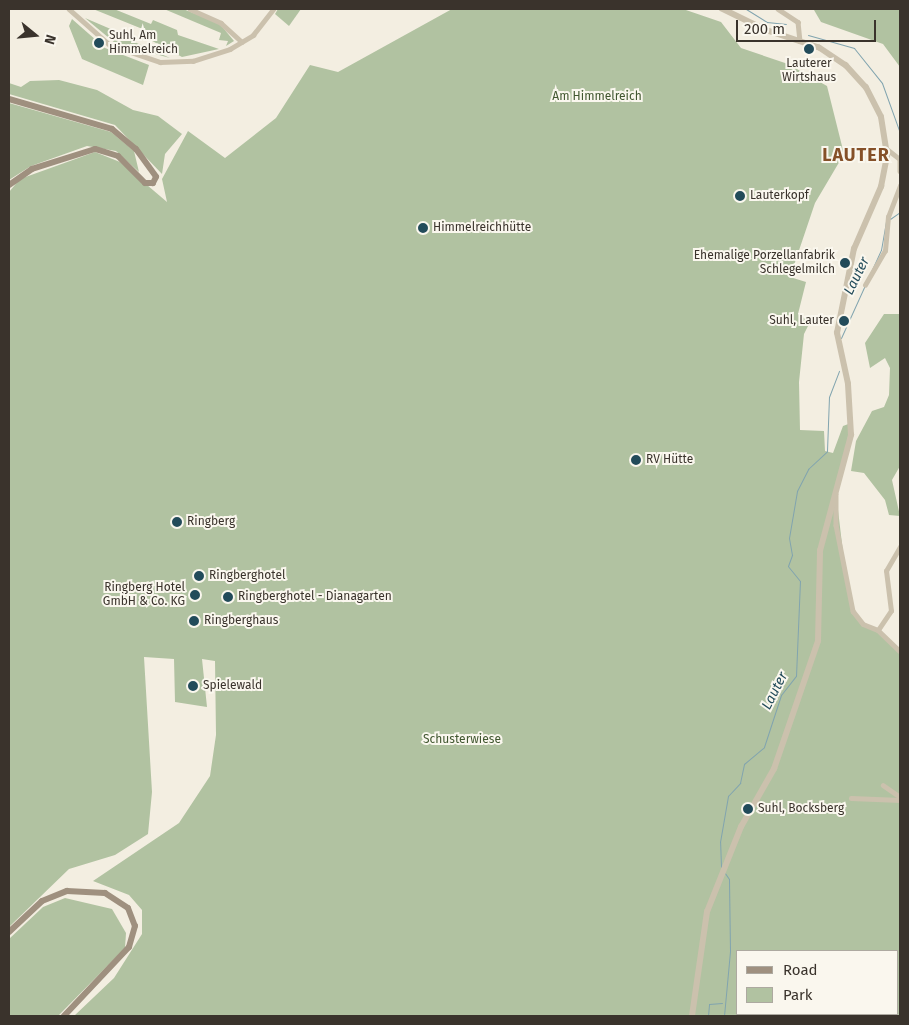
<!DOCTYPE html>
<meta charset="utf-8">
<style>
body{margin:0}
#map{position:relative;width:909px;height:1025px;overflow:hidden;background:#f3eee1;font-family:"Fira Sans",sans-serif}
div>[style]{position:absolute}
[style*='--x']{left:calc(var(--x)*1px);top:calc(var(--y)*1px);width:calc(var(--w)*1px);rotate:calc(var(--a)*1deg)}
.green>*{inset:0;background:#b1c2a1}
.stream>*{height:1px;margin:-0.5px;padding:0 0.5px;transform-origin:0.5px;border-radius:0.5px;background:#81a4af}
.minor>*{height:4.5px;margin:-2.25px;padding:0 2.25px;transform-origin:2.25px;border-radius:2.25px;background:#cbc1ad}
.tertiary>*{height:5.5px;margin:-2.75px;padding:0 2.75px;transform-origin:2.75px;border-radius:2.75px;background:#cbc1ad}
.secondary>*{height:6px;margin:-3px;padding:0 3px;transform-origin:3px;border-radius:3px;background:#9f907f}
.dots>*{width:14px;height:14px;translate:-50% -50%;box-sizing:border-box;border:2px solid #faf7ee;border-radius:50%}
span{translate:-50% -50%;white-space:nowrap;text-align:center;line-height:1.15;-webkit-text-stroke:4px #faf7ee;paint-order:stroke}
.poi-label{font-size:12px;color:#3a332c}
.left{translate:0 -50%;text-align:left}
.right{translate:-100% -50%;text-align:right}
.park-label{font-size:12px;color:#415730}
.water-label{font-size:14px;color:#224b5a;font-style:italic}
.district-label{font-size:18px;color:#855028;font-weight:700;letter-spacing:1px}
.frame{position:absolute;inset:0;border:10px solid #3a332c;pointer-events:none}
.legend{position:absolute;left:736px;top:950px;width:162px;height:65px;box-sizing:border-box;background:#faf7ee;border:1px solid #ada9a0;margin:0;padding:6px 9px;list-style:none;font-size:15px;color:#3a332c}
.legend li{display:flex;align-items:center;gap:10px;height:25px}
.legend b{width:25px;border:1px solid #ada9a0}
.north{position:absolute;left:10px;top:10px;width:50px;height:50px;-webkit-text-stroke:4px #faf7ee;paint-order:stroke;rotate:107deg;font-size:14px;font-weight:700;line-height:20px;text-align:center;color:#3a332c}
.north::after{content:'';display:block;margin:auto;width:18px;height:22px;background:#3a332c;clip-path:polygon(50% 0,100% 100%,50% 72%,0 100%)}
.scale{position:absolute;left:736px;top:20px;width:140px;height:22px;box-sizing:border-box;border:2px solid #3a332c;border-top:0;padding-left:6px;font-size:15px;line-height:18px;white-space:nowrap;color:#3a332c;-webkit-text-stroke:4px #faf7ee;paint-order:stroke}
</style>
<div id="map">
<div class="green">
<i style="clip-path:polygon(93px 9px,114px 9px,151px 24px,153px 20px,177px 30px,178px 35px,219px 49px,182px 57px,143px 36px,145px 30px)"></i>
<i style="clip-path:polygon(164px 9px,183px 9px,219px 23px,234px 41px,226px 46px,228px 41px,219px 40px,221px 33px)"></i>
<i style="clip-path:polygon(278px 9px,301px 9px,289px 26px,275px 14px)"></i>
<i style="clip-path:polygon(evenodd,452px 9px,683px 9px,721px 22px,741px 48px,788px 64px,827px 86px,844px 154px,815px 203px,790px 277px,806px 282px,798px 314px,810px 322px,804px 334px,799px 382px,800px 430px,824px 431px,825px 451px,833px 453px,843px 426px,851px 423px,836px 493px,847px 586px,857px 619px,878px 630px,900px 651px,900px 1016px,74px 1016px,114px 978px,142px 934px,142px 910px,129px 895px,93px 881px,179px 823px,210px 776px,216px 735px,215px 661px,202px 659px,207px 707px,175px 702px,174px 659px,144px 657px,152px 792px,148px 834px,115px 855px,69px 869px,9px 927px,9px 192px,20px 179px,95px 152px,120px 162px,167px 202px,162px 179px,188px 131px,225px 158px,276px 118px,310px 65px,338px 72px,452px 9px,738px 951px,898px 951px,898px 1014px,738px 1014px,738px 951px)"></i>
<i style="clip-path:polygon(900px 9px,900px 67px,883px 44px,821px 22px,814px 10px)"></i>
<i style="clip-path:polygon(85px 18px,113px 30px,110px 37px,116px 41px,121px 36px,170px 58px,115px 43px)"></i>
<i style="clip-path:polygon(72px 19px,105px 48px,149px 65px,143px 85px,82px 59px,69px 26px)"></i>
<i style="clip-path:polygon(59px 80px,97px 90px,133px 110px,158px 116px,182px 134px,165px 154px,162px 174px,115px 125px,9px 94px,9px 83px,21px 87px,30px 81px)"></i>
<i style="clip-path:polygon(9px 103px,111px 132px,134px 151px,139px 172px,116px 151px,87px 146px,31px 166px,9px 180px)"></i>
<i style="clip-path:polygon(884px 314px,900px 314px,900px 466px,892px 480px,900px 516px,889px 515px,885px 500px,864px 473px,851px 471px,856px 441px,872px 411px,884px 407px,889px 395px,890px 368px,885px 358px,870px 368px,865px 343px)"></i>
<i style="clip-path:polygon(65px 898px,112px 909px,126px 933px,125px 948px,58px 1016px,9px 1016px,9px 939px,43px 907px)"></i>
</div>
<div class="stream">
<i style="--x:746;--y:9;--w:25;--a:32"></i>
<i style="--x:767;--y:22;--w:19;--a:6"></i>
<i style="--x:808;--y:35;--w:48;--a:15.8"></i>
<i style="--x:854;--y:48;--w:45;--a:51.3"></i>
<i style="--x:882;--y:83;--w:53;--a:70.2"></i>
<i style="--x:900;--y:195;--w:9;--a:90"></i>
<i style="--x:890;--y:219;--w:12;--a:-35"></i>
<i style="--x:841;--y:338;--w:97;--a:-65.6"></i>
<i style="--x:881;--y:250;--w:29;--a:-80"></i>
<i style="--x:721;--y:867;--w:25;--a:-92"></i>
<i style="--x:720;--y:842;--w:47;--a:-80.1"></i>
<i style="--x:728;--y:796;--w:18;--a:-47"></i>
<i style="--x:740;--y:783;--w:19;--a:-78"></i>
<i style="--x:744;--y:764;--w:26;--a:-40"></i>
<i style="--x:764;--y:747;--w:55;--a:-71.9"></i>
<i style="--x:781;--y:695;--w:24;--a:-52"></i>
<i style="--x:796;--y:676;--w:95;--a:-87.6"></i>
<i style="--x:800;--y:581;--w:19;--a:-129"></i>
<i style="--x:788;--y:566;--w:12;--a:-70"></i>
<i style="--x:792;--y:555;--w:17;--a:-100"></i>
<i style="--x:789;--y:538;--w:48;--a:-80.3"></i>
<i style="--x:797;--y:491;--w:25;--a:-63"></i>
<i style="--x:808;--y:469;--w:26;--a:-43"></i>
<i style="--x:827;--y:451;--w:54;--a:-87.9"></i>
<i style="--x:829;--y:397;--w:28;--a:-69"></i>
<i style="--x:708;--y:1016;--w:12;--a:-85"></i>
<i style="--x:709;--y:1004;--w:13;--a:-4"></i>
<i style="--x:724;--y:1016;--w:65;--a:-84.7"></i>
<i style="--x:730;--y:951;--w:72;--a:-90.8"></i>
<i style="--x:729;--y:879;--w:7;--a:-124"></i>
</div>
<div class="minor">
<i style="--x:69;--y:9;--w:55;--a:41.3"></i>
<i style="--x:110;--y:45;--w:53;--a:18.8"></i>
<i style="--x:160;--y:62;--w:33;--a:-2"></i>
<i style="--x:193;--y:61;--w:39;--a:-18"></i>
<i style="--x:230;--y:49;--w:27;--a:-31"></i>
<i style="--x:253;--y:35;--w:33;--a:-52"></i>
<i style="--x:190;--y:9;--w:34;--a:24"></i>
<i style="--x:221;--y:23;--w:28;--a:42"></i>
<i style="--x:778;--y:9;--w:24;--a:33"></i>
<i style="--x:798;--y:22;--w:19;--a:84"></i>
<i style="--x:887;--y:149;--w:16;--a:38"></i>
<i style="--x:900;--y:159;--w:12;--a:90"></i>
<i style="--x:865;--y:285;--w:39;--a:-60"></i>
<i style="--x:885;--y:251;--w:34;--a:-85"></i>
<i style="--x:888;--y:217;--w:34;--a:-69"></i>
<i style="--x:836;--y:494;--w:31;--a:90"></i>
<i style="--x:836;--y:525;--w:88;--a:78.8"></i>
<i style="--x:853;--y:611;--w:16;--a:52"></i>
<i style="--x:863;--y:624;--w:16;--a:22"></i>
<i style="--x:878;--y:630;--w:30;--a:44"></i>
<i style="--x:878;--y:630;--w:23;--a:-56"></i>
<i style="--x:891;--y:611;--w:40;--a:-97.1"></i>
<i style="--x:886;--y:571;--w:28;--a:-60"></i>
<i style="--x:883;--y:785;--w:21;--a:35"></i>
<i style="--x:851;--y:798;--w:49;--a:2.3"></i>
</div>
<div class="tertiary">
<i style="--x:692;--y:1016;--w:105;--a:-81.8"></i>
<i style="--x:707;--y:912;--w:92;--a:-68.2"></i>
<i style="--x:741;--y:827;--w:67;--a:-60.4"></i>
<i style="--x:774;--y:769;--w:135;--a:-71"></i>
<i style="--x:818;--y:641;--w:90;--a:-88.7"></i>
<i style="--x:820;--y:551;--w:120;--a:-75"></i>
<i style="--x:851;--y:435;--w:51;--a:-93.4"></i>
<i style="--x:848;--y:384;--w:52;--a:-102.2"></i>
<i style="--x:837;--y:333;--w:86;--a:-78.6"></i>
<i style="--x:854;--y:249;--w:68;--a:-66.5"></i>
<i style="--x:881;--y:187;--w:33;--a:-79"></i>
<i style="--x:887;--y:155;--w:38;--a:-99"></i>
<i style="--x:881;--y:117;--w:33;--a:-117"></i>
<i style="--x:866;--y:88;--w:30;--a:-132"></i>
<i style="--x:846;--y:66;--w:32;--a:-146"></i>
<i style="--x:819;--y:48;--w:57;--a:-161.6"></i>
<i style="--x:765;--y:30;--w:48;--a:-154"></i>
</div>
<div class="secondary">
<i style="--x:9;--y:99;--w:107;--a:16.2"></i>
<i style="--x:112;--y:129;--w:31;--a:40"></i>
<i style="--x:136;--y:149;--w:34;--a:54"></i>
<i style="--x:156;--y:177;--w:7;--a:117"></i>
<i style="--x:153;--y:183;--w:8;--a:180"></i>
<i style="--x:145;--y:183;--w:38;--a:-135"></i>
<i style="--x:118;--y:156;--w:24;--a:-163"></i>
<i style="--x:95;--y:149;--w:66;--a:162.4"></i>
<i style="--x:32;--y:169;--w:28;--a:145"></i>
<i style="--x:9;--y:932;--w:45;--a:-43.2"></i>
<i style="--x:42;--y:901;--w:27;--a:-22"></i>
<i style="--x:67;--y:891;--w:38;--a:3"></i>
<i style="--x:105;--y:893;--w:27;--a:33"></i>
<i style="--x:128;--y:908;--w:19;--a:69"></i>
<i style="--x:135;--y:926;--w:22;--a:106"></i>
<i style="--x:129;--y:947;--w:95;--a:133.3"></i>
</div>
<div class="dots">
<i style="left:99px;top:43px;background:#224b5a"></i>
<i style="left:809px;top:49px;background:#224b5a"></i>
<i style="left:740px;top:196px;background:#224b5a"></i>
<i style="left:423px;top:228px;background:#224b5a"></i>
<i style="left:845px;top:263px;background:#224b5a"></i>
<i style="left:844px;top:321px;background:#224b5a"></i>
<i style="left:636px;top:460px;background:#224b5a"></i>
<i style="left:177px;top:522px;background:#224b5a"></i>
<i style="left:199px;top:576px;background:#224b5a"></i>
<i style="left:195px;top:595px;background:#224b5a"></i>
<i style="left:228px;top:597px;background:#224b5a"></i>
<i style="left:194px;top:621px;background:#224b5a"></i>
<i style="left:193px;top:686px;background:#224b5a"></i>
<i style="left:748px;top:809px;background:#224b5a"></i>
</div>
<div class="poi-label">
<span class="left" style="left:109px;top:43px">Suhl, Am<br>Himmelreich</span>
<span style="left:809px;top:71px">Lauterer<br>Wirtshaus</span>
<span class="left" style="left:750px;top:196px">Lauterkopf</span>
<span class="left" style="left:433px;top:228px">Himmelreichhütte</span>
<span class="right" style="left:835px;top:263px">Ehemalige Porzellanfabrik<br>Schlegelmilch</span>
<span class="right" style="left:834px;top:321px">Suhl, Lauter</span>
<span class="left" style="left:646px;top:460px">RV Hütte</span>
<span class="left" style="left:187px;top:522px">Ringberg</span>
<span class="left" style="left:209px;top:576px">Ringberghotel</span>
<span class="right" style="left:185px;top:595px">Ringberg Hotel<br>GmbH &amp; Co. KG</span>
<span class="left" style="left:238px;top:597px">Ringberghotel - Dianagarten</span>
<span class="left" style="left:204px;top:621px">Ringberghaus</span>
<span class="left" style="left:203px;top:686px">Spielewald</span>
<span class="left" style="left:758px;top:809px">Suhl, Bocksberg</span>
</div>
<div class="park-label">
<span style="left:597px;top:97px">Am Himmelreich</span>
<span style="left:462px;top:740px">Schusterwiese</span>
</div>
<div class="water-label">
<span style="left:857px;top:276px;rotate:-64deg">Lauter</span>
<span style="left:775px;top:691px;rotate:-63deg">Lauter</span>
</div>
<div class="district-label">
<span style="left:856px;top:155px">LAUTER</span>
</div>
<div class="frame"></div>
<ul class="legend">
<li><b style="height:6px;background:#9f907f"></b>Road</li>
<li><b style="height:14px;background:#b1c2a1"></b>Park</li>
</ul>
<div class="north">N</div>
<div class="scale">200 m</div>
</div>
